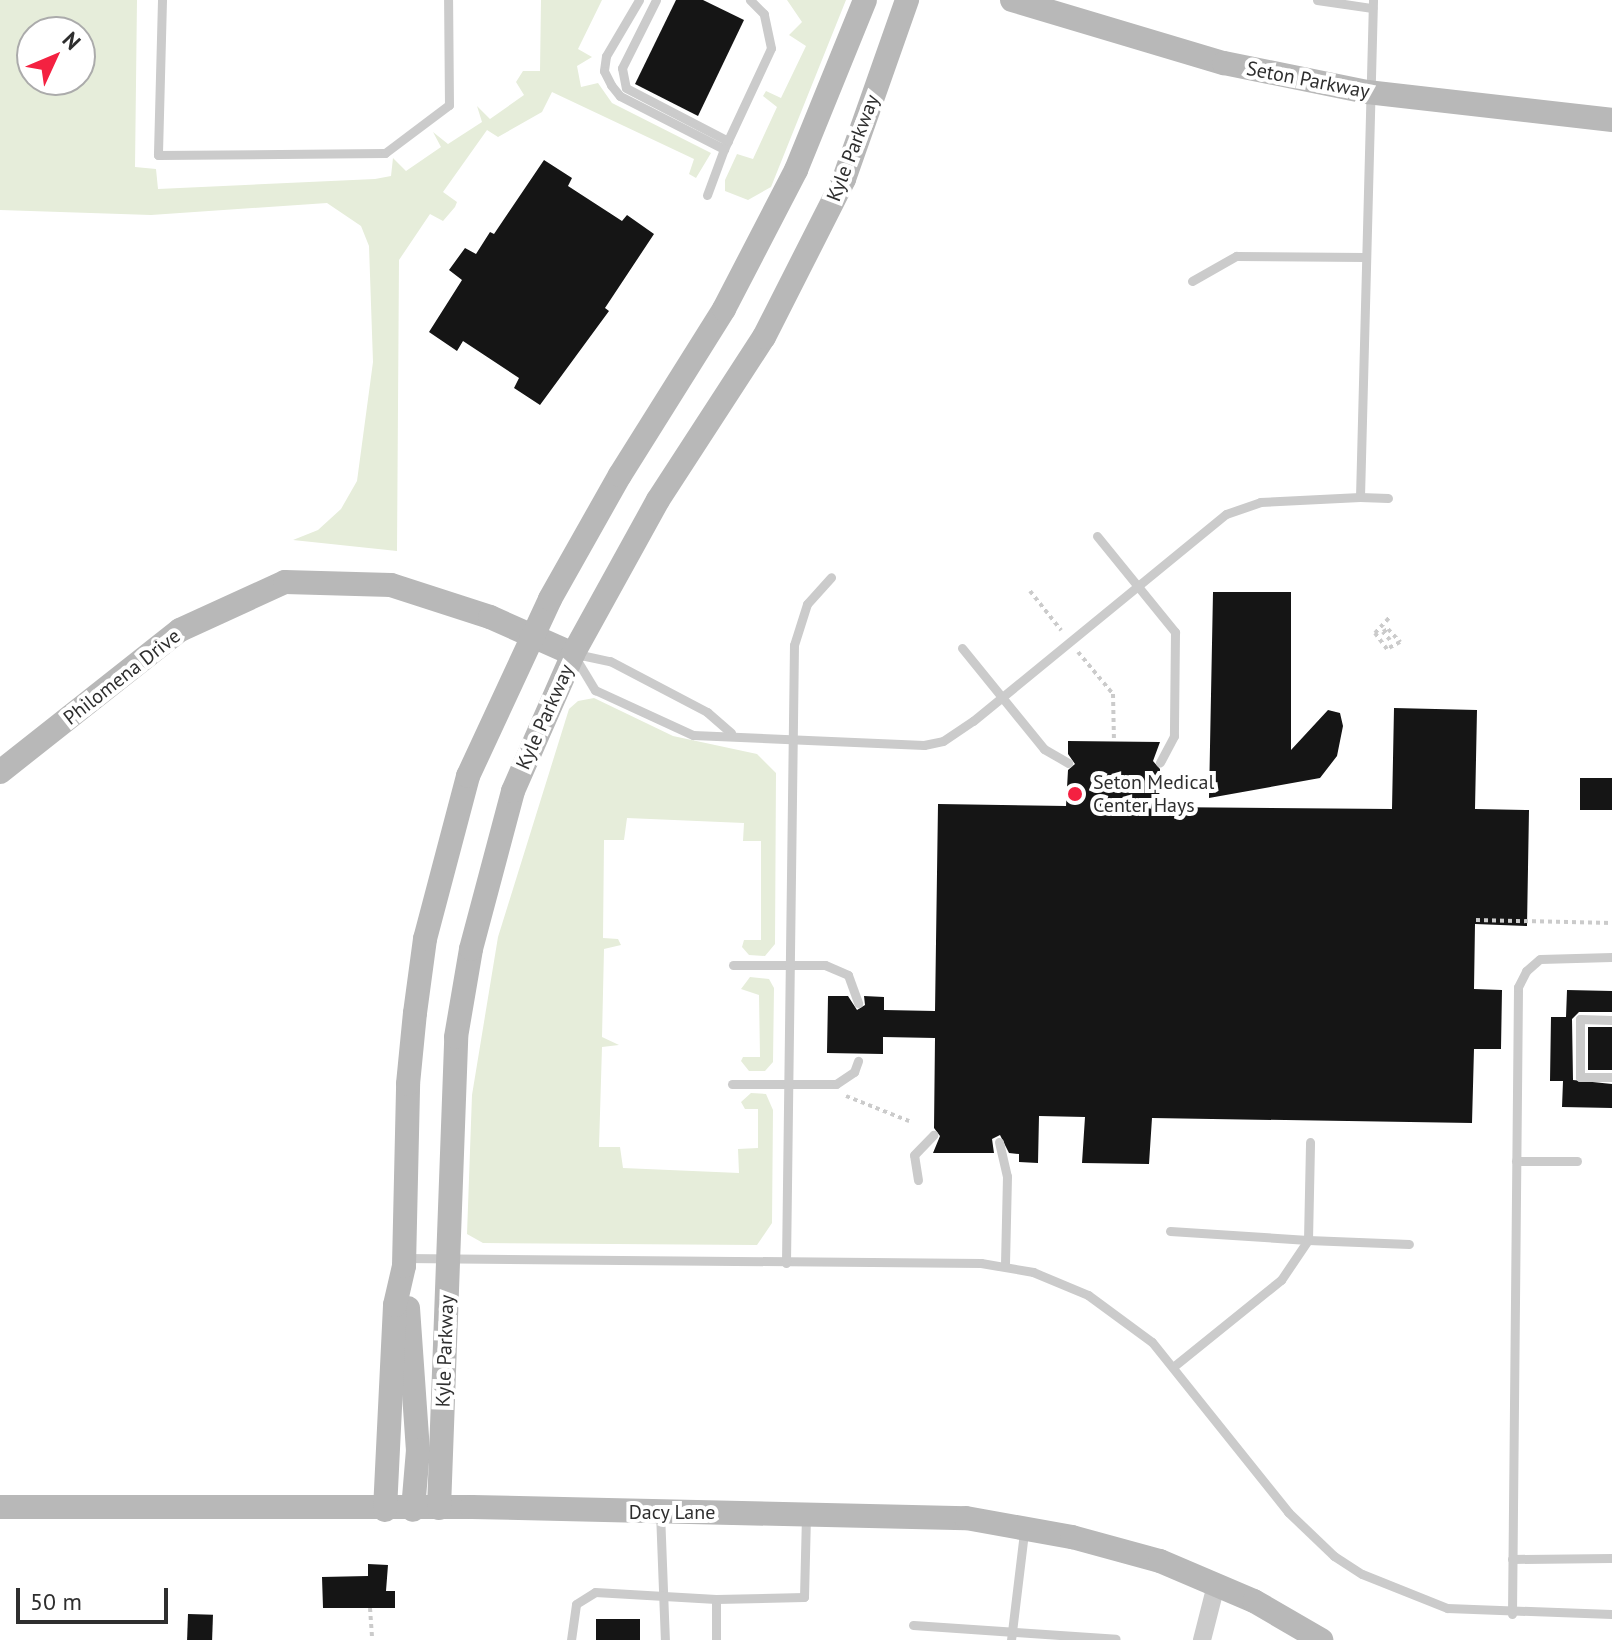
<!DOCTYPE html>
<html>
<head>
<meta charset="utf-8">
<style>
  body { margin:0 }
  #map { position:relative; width:1612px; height:1640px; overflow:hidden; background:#fff; font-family:"PT Sans",sans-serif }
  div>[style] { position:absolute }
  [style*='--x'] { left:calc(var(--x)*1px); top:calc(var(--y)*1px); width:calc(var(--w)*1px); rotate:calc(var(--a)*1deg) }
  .green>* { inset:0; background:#e6edda }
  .building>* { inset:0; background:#151515; transform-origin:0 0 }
  .path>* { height:4px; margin-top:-2px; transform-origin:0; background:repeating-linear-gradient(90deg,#cbcbcb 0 4px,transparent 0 8px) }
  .lane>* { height:9px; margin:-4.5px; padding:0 4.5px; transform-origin:4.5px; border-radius:4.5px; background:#cbcbcb }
  .street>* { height:18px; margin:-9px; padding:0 9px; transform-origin:9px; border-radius:9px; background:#cbcbcb }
  .secondary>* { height:24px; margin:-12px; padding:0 12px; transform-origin:12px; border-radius:12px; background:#b8b8b8 }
  .dots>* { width:22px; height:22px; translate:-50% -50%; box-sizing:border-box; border:4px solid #fff; border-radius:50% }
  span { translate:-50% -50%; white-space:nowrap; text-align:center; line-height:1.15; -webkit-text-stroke:8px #fff; paint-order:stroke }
  .street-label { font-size:20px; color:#2e2e2e }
  .poi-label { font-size:20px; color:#2e2e2e }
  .left { translate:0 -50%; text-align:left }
  .north { position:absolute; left:16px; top:16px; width:80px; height:80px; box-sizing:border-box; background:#fff; border:2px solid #ababab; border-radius:50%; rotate:46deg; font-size:22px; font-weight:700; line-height:32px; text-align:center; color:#2e2e2e }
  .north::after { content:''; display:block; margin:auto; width:28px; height:36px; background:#f42141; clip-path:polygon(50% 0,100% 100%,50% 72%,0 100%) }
  .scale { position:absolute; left:16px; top:1588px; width:152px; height:36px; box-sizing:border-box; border:4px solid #2e2e2e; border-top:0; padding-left:10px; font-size:24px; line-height:28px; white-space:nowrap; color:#2e2e2e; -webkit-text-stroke:6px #fff; paint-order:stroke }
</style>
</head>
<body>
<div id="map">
  <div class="green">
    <div style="clip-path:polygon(evenodd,0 0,137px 0,135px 167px,156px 169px,158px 189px,375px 179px,391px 176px,393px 158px,406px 171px,441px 147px,433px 132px,448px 144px,482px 122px,477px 106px,490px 119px,524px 95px,516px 82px,523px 71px,540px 71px,541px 0,602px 0,578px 49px,592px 57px,577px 66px,581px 87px,598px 83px,612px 103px,711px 153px,696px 178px,689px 174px,694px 159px,552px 92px,542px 112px,498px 137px,487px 130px,443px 192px,457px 202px,455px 207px,443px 221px,430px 214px,399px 260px,397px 551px,293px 540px,318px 530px,341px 509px,357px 481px,373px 362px,369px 246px,361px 226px,327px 203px,151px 215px,0 210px,0 0,32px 32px,80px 32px,80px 80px,32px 80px,32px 32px)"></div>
    <div style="clip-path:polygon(787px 0,846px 0,771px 187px,748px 200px,725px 191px,725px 180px,737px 154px,753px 159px,777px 107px,763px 96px,766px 91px,781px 98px,806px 46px,789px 35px,802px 22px)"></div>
    <div style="clip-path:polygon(594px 698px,673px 736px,757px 754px,776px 773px,775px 944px,765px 956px,749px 955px,742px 947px,744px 940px,761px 940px,761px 841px,743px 841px,744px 823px,627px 818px,624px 840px,604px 840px,603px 938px,618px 939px,621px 945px,604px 949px,602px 1037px,619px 1045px,602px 1047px,599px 1147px,620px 1147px,623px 1168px,739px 1173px,738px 1149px,758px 1148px,758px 1109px,745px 1109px,741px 1102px,751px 1093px,766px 1094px,773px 1110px,772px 1223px,757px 1245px,483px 1243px,467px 1234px,472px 1095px,498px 937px,569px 709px,578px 701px)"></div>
    <div style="clip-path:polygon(750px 977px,769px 979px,774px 988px,773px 1062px,765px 1071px,749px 1071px,741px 1061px,743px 1057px,760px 1057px,759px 995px,741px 989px)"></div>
  </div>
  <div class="building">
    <div style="clip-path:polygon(676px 0,703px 0,744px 20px,698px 116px,635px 84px)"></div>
    <div style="clip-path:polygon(544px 160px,572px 178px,568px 186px,622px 221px,627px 215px,654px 234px,605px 308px,609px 311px,540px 405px,514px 388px,519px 378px,463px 341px,457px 351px,429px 332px,462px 280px,449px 270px,465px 248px,476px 254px,490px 232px,494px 234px)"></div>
    <div style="clip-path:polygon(1213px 592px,1291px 592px,1291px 750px,1328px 710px,1340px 713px,1343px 726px,1337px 756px,1320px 778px,1209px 798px)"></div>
    <div style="clip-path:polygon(1394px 708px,1477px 710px,1475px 809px,1529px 810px,1527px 926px,1475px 924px,1474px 989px,1502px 990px,1501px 1049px,1474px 1049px,1472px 1123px,1152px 1118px,1149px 1164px,1082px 1163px,1085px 1117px,1039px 1116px,1038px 1163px,1019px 1162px,1019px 1154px,1009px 1153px,1000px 1135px,992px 1139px,994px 1153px,933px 1153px,940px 1136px,934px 1128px,935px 1038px,883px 1037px,883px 1054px,827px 1053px,828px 996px,848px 996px,857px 1010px,865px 1005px,864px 996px,884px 997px,884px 1010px,935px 1011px,938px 804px,1066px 806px,1068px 770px,1075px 764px,1068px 754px,1068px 741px,1160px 742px,1153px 761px,1160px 769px,1159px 807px,1392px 809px)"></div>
    <div style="left:1580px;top:778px;width:32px;height:32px"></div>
    <div style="clip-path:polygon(1567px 990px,1612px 991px,1612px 1012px,1579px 1012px,1572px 1019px,1573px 1080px,1612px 1084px,1612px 1108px,1562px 1107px,1563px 1081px,1550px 1081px,1551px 1017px,1566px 1017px)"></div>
    <div style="left:1588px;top:1027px;width:24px;height:43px"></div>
    <div style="clip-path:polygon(368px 1564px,388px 1565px,386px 1591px,395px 1591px,395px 1608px,323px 1608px,322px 1577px,368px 1576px)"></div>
    <div style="left:188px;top:1614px;width:25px;height:26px;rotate:2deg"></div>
    <div style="left:596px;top:1619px;width:44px;height:21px"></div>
  </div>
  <div class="path">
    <div style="--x:1030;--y:591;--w:50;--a:51.5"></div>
    <div style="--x:1390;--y:640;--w:11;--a:-131"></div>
    <div style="--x:1383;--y:632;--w:6;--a:-31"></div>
    <div style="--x:1388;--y:629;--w:18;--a:47"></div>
    <div style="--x:1400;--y:642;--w:15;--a:152"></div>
    <div style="--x:1387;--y:649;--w:20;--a:-127"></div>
    <div style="--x:1375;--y:633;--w:23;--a:-47"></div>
    <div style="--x:1078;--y:652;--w:55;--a:50.2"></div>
    <div style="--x:1113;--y:694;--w:48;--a:88.8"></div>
    <div style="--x:1476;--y:920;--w:136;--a:1.3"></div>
    <div style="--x:846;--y:1096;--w:68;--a:21.6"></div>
    <div style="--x:370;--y:1608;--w:32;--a:86"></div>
  </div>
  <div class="lane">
    <div style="--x:162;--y:0;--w:155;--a:91.5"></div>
    <div style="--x:158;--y:155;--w:227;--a:-0.5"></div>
    <div style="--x:385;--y:153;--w:80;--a:-36.9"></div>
    <div style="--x:449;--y:105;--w:105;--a:-90.5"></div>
    <div style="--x:639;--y:0;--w:65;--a:120.5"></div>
    <div style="--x:606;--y:56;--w:15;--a:98"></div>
    <div style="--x:604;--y:71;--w:16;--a:63"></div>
    <div style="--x:611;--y:85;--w:14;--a:51"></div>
    <div style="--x:620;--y:96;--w:117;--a:27"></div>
    <div style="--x:724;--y:149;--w:111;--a:-65"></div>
    <div style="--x:771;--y:48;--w:35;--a:-102"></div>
    <div style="--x:764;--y:14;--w:20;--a:-135"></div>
    <div style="--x:656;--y:0;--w:76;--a:116.6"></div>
    <div style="--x:622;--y:68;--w:20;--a:79"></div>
    <div style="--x:626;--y:88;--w:115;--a:27.5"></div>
    <div style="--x:1317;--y:0;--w:56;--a:8.3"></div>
    <div style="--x:707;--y:195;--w:49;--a:-69.7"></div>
    <div style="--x:1192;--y:281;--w:51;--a:-29.6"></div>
    <div style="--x:1236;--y:256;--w:128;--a:0.4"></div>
    <div style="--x:1360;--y:497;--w:28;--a:2"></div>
    <div style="--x:1097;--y:536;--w:124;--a:50.9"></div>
    <div style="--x:1175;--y:632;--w:104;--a:90.6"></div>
    <div style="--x:1174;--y:736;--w:30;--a:118"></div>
    <div style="--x:962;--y:648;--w:130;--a:50.9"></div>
    <div style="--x:1044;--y:749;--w:28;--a:30"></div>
    <div style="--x:576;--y:654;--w:35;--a:12"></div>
    <div style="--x:610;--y:661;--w:110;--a:27.7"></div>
    <div style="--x:707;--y:712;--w:32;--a:41"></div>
    <div style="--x:575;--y:657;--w:39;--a:59"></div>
    <div style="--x:595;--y:690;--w:108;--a:24.7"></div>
    <div style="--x:693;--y:735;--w:231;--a:2.5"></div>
    <div style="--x:924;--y:745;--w:19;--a:-12"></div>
    <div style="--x:943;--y:741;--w:36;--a:-34"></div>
    <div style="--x:973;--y:721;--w:327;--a:-39.3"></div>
    <div style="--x:1226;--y:514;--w:36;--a:-19"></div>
    <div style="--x:1260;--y:502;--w:100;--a:-2.9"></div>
    <div style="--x:1360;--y:497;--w:497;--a:-88.5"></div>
    <div style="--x:733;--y:965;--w:92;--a:0"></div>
    <div style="--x:825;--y:965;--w:25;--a:23"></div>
    <div style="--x:848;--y:975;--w:30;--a:70"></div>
    <div style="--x:1612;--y:1020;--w:32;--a:-178"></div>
    <div style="--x:1580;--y:1019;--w:58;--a:90"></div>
    <div style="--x:1580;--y:1077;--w:32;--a:0"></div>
    <div style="--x:732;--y:1084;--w:104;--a:0"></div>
    <div style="--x:836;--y:1084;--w:22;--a:-34"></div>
    <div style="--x:854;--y:1072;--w:12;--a:-70"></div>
    <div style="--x:999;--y:1142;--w:35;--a:77"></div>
    <div style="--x:1007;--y:1176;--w:89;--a:91.3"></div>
    <div style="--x:1516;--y:1161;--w:61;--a:0"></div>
    <div style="--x:918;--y:1180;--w:25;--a:-99"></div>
    <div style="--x:914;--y:1155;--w:28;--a:-46"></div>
    <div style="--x:1170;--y:1231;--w:138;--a:3.7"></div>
    <div style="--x:1308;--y:1240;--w:98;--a:-88.8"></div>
    <div style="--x:404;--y:1258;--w:577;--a:0.5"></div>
    <div style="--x:981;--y:1263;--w:53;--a:9.8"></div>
    <div style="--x:1033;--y:1272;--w:60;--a:22.7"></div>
    <div style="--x:1088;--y:1295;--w:79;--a:36.3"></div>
    <div style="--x:1152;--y:1342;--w:218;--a:51.3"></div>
    <div style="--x:1288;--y:1512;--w:64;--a:43.7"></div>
    <div style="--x:1334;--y:1556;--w:33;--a:33"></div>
    <div style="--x:1362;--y:1574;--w:92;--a:21.8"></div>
    <div style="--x:1447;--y:1608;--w:165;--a:2.1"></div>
    <div style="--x:786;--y:1263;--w:618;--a:-89.26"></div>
    <div style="--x:794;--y:645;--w:43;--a:-72.4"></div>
    <div style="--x:807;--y:604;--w:36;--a:-48"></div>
    <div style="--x:1173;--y:1367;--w:139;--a:-38.9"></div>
    <div style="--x:1281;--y:1280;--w:48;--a:-56"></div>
    <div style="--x:1308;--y:1240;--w:101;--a:2.3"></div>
    <div style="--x:660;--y:1512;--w:128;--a:87.8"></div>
    <div style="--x:1512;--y:1559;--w:100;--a:-0.6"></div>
    <div style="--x:1512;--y:1614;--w:627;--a:-89.45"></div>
    <div style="--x:1518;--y:987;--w:18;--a:-63"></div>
    <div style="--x:1526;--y:971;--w:18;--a:-41"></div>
    <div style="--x:1540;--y:959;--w:72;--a:-1.6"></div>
    <div style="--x:913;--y:1625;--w:203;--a:3.9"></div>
    <div style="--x:571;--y:1640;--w:36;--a:-82"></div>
    <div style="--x:576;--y:1604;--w:22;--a:-32"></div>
    <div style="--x:595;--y:1592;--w:121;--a:3.3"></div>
    <div style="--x:716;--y:1640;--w:41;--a:-90"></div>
    <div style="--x:716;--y:1599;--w:88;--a:-1.3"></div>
    <div style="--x:804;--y:1597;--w:81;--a:-88.6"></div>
    <div style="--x:1011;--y:1640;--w:109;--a:-83.1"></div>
  </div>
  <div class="street">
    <div style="--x:1202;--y:1640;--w:57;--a:-75.7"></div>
  </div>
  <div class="secondary">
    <div style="--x:1012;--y:0;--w:221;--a:16.6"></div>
    <div style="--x:1224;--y:63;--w:146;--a:11.5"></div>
    <div style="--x:1367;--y:92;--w:247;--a:6.5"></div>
    <div style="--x:0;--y:772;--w:229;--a:-38.3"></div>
    <div style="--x:180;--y:630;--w:115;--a:-24.6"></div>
    <div style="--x:285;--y:582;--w:106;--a:1.6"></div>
    <div style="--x:391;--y:585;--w:104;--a:17.9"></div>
    <div style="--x:490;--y:617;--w:91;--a:24"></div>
    <div style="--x:408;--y:1308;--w:142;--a:86"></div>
    <div style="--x:418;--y:1450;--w:60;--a:94.8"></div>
    <div style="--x:0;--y:1507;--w:472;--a:0"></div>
    <div style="--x:472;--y:1507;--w:494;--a:1.3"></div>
    <div style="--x:966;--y:1518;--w:108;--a:10.2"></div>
    <div style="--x:1072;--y:1537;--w:91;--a:15.3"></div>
    <div style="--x:1160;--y:1561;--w:102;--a:23.1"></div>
    <div style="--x:1254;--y:1601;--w:78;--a:30.2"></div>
    <div style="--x:439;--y:1508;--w:471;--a:-87.9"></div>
    <div style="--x:456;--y:1037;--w:89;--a:-80.3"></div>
    <div style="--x:471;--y:949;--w:163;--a:-75.1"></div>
    <div style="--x:513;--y:791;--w:150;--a:-66.3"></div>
    <div style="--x:573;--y:654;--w:176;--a:-61.1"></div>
    <div style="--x:658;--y:500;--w:194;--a:-57"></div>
    <div style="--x:764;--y:337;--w:177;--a:-63.1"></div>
    <div style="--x:844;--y:179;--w:190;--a:-70.6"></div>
    <div style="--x:385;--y:1510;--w:205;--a:-87.2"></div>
    <div style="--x:395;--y:1305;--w:40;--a:-77"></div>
    <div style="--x:404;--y:1266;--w:182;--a:-88.7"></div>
    <div style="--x:408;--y:1084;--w:71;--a:-84.4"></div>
    <div style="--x:415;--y:1013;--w:75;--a:-82.3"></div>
    <div style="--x:425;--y:939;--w:169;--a:-75.2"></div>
    <div style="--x:468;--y:776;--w:195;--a:-65.1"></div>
    <div style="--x:550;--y:599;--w:142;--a:-60.6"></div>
    <div style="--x:620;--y:475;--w:196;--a:-57.9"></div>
    <div style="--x:724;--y:309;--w:157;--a:-62.6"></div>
    <div style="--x:796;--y:170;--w:183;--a:-67.9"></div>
  </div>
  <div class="dots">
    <div style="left:1075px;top:794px;background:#f42141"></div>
  </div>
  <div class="street-label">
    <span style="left:1308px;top:80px;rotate:11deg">Seton Parkway</span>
    <span style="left:853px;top:148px;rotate:-69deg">Kyle Parkway</span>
    <span style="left:122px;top:677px;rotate:-38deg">Philomena Drive</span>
    <span style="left:545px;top:717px;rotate:-66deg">Kyle Parkway</span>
    <span style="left:445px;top:1351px;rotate:-88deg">Kyle Parkway</span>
    <span style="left:672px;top:1512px">Dacy Lane</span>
  </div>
  <div class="poi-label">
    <span class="left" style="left:1093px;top:794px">Seton Medical<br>Center Hays</span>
  </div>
  <div class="north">N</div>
  <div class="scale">50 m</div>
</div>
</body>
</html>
